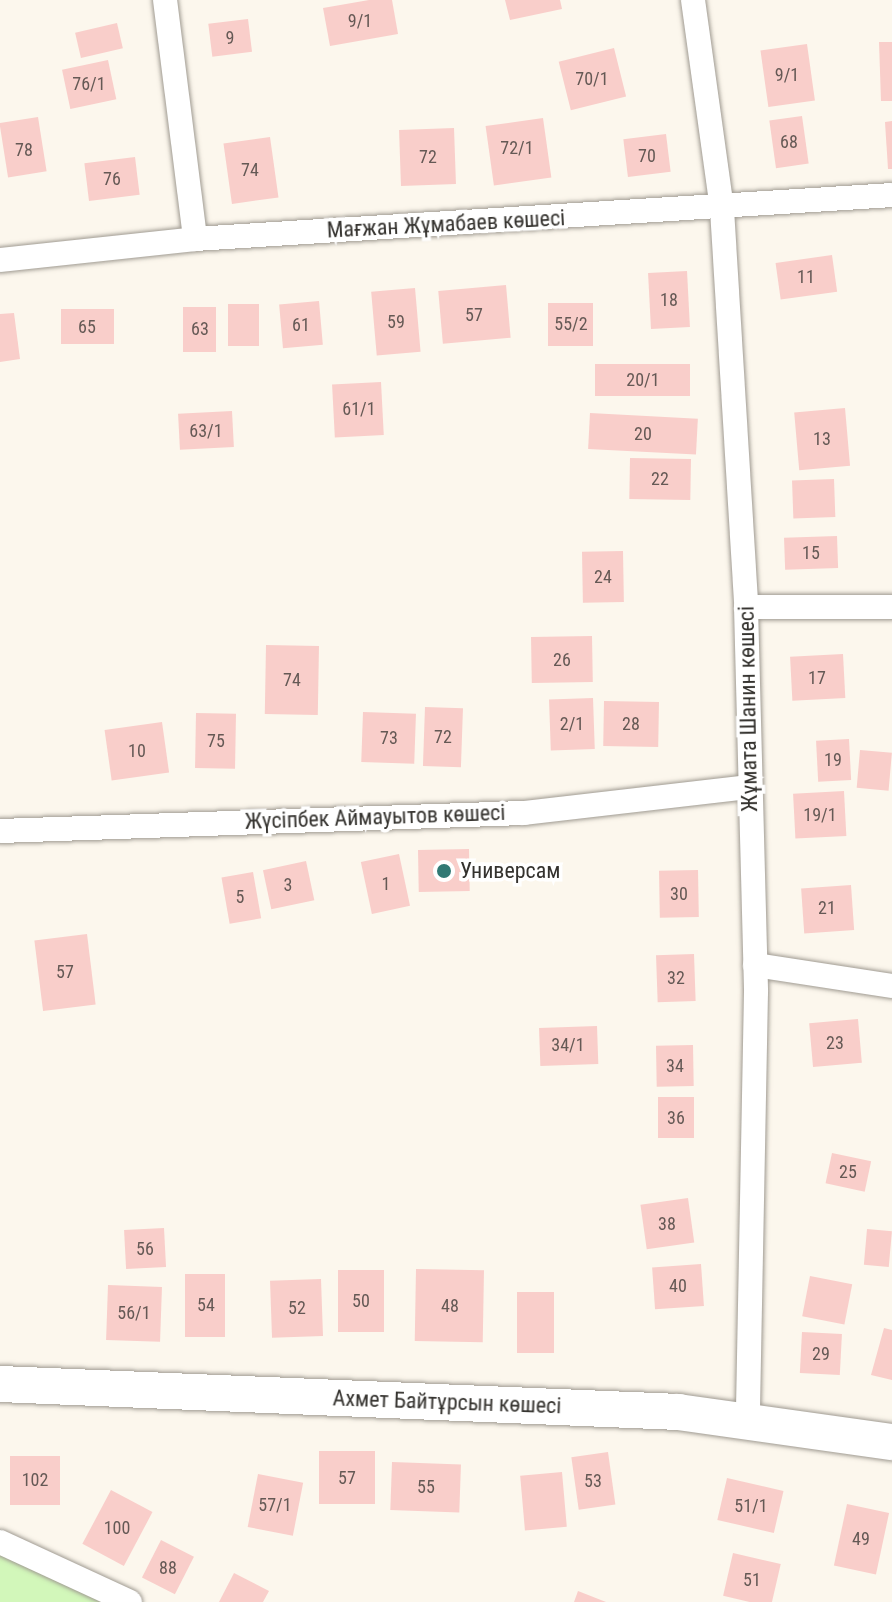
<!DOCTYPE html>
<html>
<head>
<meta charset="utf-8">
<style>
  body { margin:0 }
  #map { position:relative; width:892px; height:1602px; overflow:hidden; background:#fcf7ed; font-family:"Roboto Condensed",sans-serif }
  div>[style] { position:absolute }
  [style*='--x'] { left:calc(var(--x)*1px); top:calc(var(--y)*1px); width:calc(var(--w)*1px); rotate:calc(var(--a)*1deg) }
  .green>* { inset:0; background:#d2f7ba }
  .building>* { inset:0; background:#f9ceca; transform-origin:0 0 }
  .roads { filter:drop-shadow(0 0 2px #a09b92) drop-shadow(0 0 2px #a09b92) }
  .street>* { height:24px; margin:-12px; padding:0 12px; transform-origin:12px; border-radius:12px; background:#fff }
  .secondary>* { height:36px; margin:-18px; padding:0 18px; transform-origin:18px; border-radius:18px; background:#fff }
  .dots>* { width:22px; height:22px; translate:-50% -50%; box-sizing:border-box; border:4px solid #fff; border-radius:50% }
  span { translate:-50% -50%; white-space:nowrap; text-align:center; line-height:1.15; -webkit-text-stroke:7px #fff; paint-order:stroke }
  .number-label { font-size:18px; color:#655955 }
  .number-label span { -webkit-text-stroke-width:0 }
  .street-label { font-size:22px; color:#34322e }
  .poi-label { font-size:22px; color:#34322e }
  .left { translate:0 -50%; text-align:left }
</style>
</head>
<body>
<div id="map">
  <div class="green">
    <div style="clip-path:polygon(0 1542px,130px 1602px,0 1602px)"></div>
  </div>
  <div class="building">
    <div style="clip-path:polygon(369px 0,392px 0,398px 34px,330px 46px,323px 8px)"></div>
    <div style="clip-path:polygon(505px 0,560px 0,562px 9px,510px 20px)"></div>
    <div style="left:248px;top:19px;width:33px;height:40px;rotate:83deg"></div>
    <div style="left:117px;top:23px;width:26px;height:43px;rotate:77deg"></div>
    <div style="clip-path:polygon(879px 42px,892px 42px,892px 101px,881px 101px)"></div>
    <div style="left:807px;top:44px;width:57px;height:47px;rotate:82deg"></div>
    <div style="left:614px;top:48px;width:50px;height:57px;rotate:76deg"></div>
    <div style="left:108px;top:60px;width:40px;height:47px;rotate:78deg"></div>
    <div style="left:802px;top:116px;width:48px;height:33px;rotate:82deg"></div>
    <div style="left:38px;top:117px;width:55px;height:39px;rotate:81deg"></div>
    <div style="left:543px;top:118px;width:60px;height:58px;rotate:82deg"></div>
    <div style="clip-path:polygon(892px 121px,892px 169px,888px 169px,885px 122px)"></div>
    <div style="left:454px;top:128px;width:56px;height:55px;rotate:88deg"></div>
    <div style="left:666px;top:134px;width:38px;height:43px;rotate:83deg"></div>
    <div style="left:270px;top:137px;width:61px;height:47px;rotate:82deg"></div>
    <div style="left:135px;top:157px;width:38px;height:51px;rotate:83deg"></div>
    <div style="left:832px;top:255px;width:37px;height:57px;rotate:82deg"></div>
    <div style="left:687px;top:271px;width:56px;height:39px;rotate:87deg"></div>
    <div style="left:506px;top:285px;width:53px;height:68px;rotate:85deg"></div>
    <div style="left:415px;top:288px;width:64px;height:44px;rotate:85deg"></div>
    <div style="left:319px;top:301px;width:44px;height:40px;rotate:85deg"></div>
    <div style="left:548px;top:303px;width:45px;height:43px"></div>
    <div style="left:228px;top:304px;width:31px;height:42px"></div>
    <div style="left:183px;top:307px;width:33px;height:45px"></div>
    <div style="left:61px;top:309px;width:53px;height:35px"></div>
    <div style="clip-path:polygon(14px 313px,20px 359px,0 362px,0 314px)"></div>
    <div style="left:595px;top:364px;width:95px;height:32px"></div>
    <div style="left:381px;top:382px;width:53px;height:49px;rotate:87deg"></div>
    <div style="left:845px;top:408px;width:58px;height:51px;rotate:85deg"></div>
    <div style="left:232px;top:411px;width:36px;height:54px;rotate:87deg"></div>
    <div style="left:590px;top:413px;width:108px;height:36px;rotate:3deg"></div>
    <div style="left:630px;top:458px;width:61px;height:41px;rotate:1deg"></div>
    <div style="left:834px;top:479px;width:38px;height:42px;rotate:88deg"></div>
    <div style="left:837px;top:536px;width:32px;height:53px;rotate:88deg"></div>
    <div style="left:623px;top:551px;width:51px;height:41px;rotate:89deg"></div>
    <div style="left:592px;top:636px;width:46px;height:61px;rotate:89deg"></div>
    <div style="left:266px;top:645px;width:53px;height:69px;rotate:1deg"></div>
    <div style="left:843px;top:654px;width:44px;height:53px;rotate:87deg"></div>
    <div style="left:593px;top:698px;width:51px;height:44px;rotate:88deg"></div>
    <div style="left:604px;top:701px;width:55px;height:45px;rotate:1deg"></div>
    <div style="left:425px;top:707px;width:38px;height:59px;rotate:2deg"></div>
    <div style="left:363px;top:712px;width:53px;height:50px;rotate:2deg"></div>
    <div style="left:196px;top:713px;width:40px;height:55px;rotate:1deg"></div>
    <div style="left:162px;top:722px;width:51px;height:58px;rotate:82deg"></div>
    <div style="left:849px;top:739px;width:41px;height:33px;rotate:87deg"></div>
    <div style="left:860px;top:750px;width:32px;height:38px;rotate:5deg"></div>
    <div style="left:844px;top:791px;width:45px;height:51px;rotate:87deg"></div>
    <div style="left:469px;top:849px;width:42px;height:51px;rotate:89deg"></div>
    <div style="left:399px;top:854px;width:53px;height:39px;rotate:78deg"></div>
    <div style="left:306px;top:861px;width:40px;height:44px;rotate:78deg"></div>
    <div style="left:698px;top:870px;width:47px;height:39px;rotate:89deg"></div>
    <div style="left:253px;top:872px;width:47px;height:32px;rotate:80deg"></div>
    <div style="left:851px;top:885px;width:45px;height:50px;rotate:86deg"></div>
    <div style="left:87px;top:934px;width:71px;height:53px;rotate:83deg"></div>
    <div style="left:694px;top:954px;width:47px;height:38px;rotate:88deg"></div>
    <div style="left:858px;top:1019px;width:44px;height:49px;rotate:85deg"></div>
    <div style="left:597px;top:1026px;width:38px;height:58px;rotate:88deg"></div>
    <div style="left:693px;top:1045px;width:41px;height:37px;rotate:89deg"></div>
    <div style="left:658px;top:1097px;width:36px;height:41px"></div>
    <div style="left:832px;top:1153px;width:40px;height:31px;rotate:12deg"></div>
    <div style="left:688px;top:1198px;width:45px;height:48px;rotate:82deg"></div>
    <div style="left:164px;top:1228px;width:39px;height:40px;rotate:87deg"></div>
    <div style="left:867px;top:1229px;width:25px;height:36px;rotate:5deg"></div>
    <div style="left:701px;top:1264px;width:42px;height:49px;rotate:86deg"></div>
    <div style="left:416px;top:1269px;width:68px;height:72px;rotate:1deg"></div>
    <div style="left:338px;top:1270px;width:46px;height:62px"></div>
    <div style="left:185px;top:1274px;width:40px;height:63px"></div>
    <div style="left:810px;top:1276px;width:43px;height:41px;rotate:11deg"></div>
    <div style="left:321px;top:1279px;width:57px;height:51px;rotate:88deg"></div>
    <div style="left:108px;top:1285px;width:54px;height:55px;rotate:2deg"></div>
    <div style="left:517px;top:1292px;width:37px;height:61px"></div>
    <div style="clip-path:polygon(884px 1328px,892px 1330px,892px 1380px,871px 1375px)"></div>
    <div style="left:802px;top:1332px;width:40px;height:41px;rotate:3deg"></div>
    <div style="left:375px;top:1451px;width:53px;height:56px;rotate:90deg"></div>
    <div style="left:608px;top:1452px;width:53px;height:37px;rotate:82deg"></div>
    <div style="left:10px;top:1456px;width:50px;height:49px"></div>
    <div style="left:392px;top:1462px;width:69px;height:48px;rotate:2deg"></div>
    <div style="left:562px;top:1472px;width:55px;height:42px;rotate:85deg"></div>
    <div style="left:258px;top:1474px;width:46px;height:54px;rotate:11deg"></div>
    <div style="left:727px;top:1478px;width:58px;height:43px;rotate:13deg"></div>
    <div style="left:111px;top:1490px;width:47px;height:61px;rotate:28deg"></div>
    <div style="left:847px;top:1504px;width:43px;height:63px;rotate:12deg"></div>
    <div style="left:161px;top:1540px;width:37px;height:42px;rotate:27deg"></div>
    <div style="left:733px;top:1553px;width:49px;height:44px;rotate:13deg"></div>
    <div style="clip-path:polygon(234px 1573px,269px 1591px,263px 1602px,219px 1602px)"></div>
    <div style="clip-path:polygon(578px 1591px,606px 1602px,574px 1602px)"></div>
  </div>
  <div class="roads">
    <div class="street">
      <div style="--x:165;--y:0;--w:241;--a:82.8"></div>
      <div style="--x:693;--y:0;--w:211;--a:82.1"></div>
      <div style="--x:722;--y:209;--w:399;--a:86.5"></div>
      <div style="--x:746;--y:607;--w:385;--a:88.5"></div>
      <div style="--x:756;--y:992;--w:429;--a:91.1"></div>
      <div style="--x:0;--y:260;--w:196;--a:-6.1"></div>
      <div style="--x:195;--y:239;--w:698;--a:-3.61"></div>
      <div style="--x:746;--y:607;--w:146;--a:0"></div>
      <div style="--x:0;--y:831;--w:524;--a:-1.97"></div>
      <div style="--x:524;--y:813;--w:226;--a:-6.6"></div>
      <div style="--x:755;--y:965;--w:139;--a:8.7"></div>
      <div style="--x:0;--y:1542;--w:143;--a:24.8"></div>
    </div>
    <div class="secondary">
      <div style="--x:0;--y:1384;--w:679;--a:2.36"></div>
      <div style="--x:678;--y:1412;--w:216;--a:8"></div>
    </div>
  </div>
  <div class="dots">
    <div style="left:444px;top:871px;background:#317974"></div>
  </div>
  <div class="number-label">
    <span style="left:360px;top:21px">9/1</span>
    <span style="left:230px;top:38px">9</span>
    <span style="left:787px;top:75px">9/1</span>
    <span style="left:592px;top:79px">70/1</span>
    <span style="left:89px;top:84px">76/1</span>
    <span style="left:789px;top:142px">68</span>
    <span style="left:517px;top:148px">72/1</span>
    <span style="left:24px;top:150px">78</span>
    <span style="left:647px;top:156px">70</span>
    <span style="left:428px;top:157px">72</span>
    <span style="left:250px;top:170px">74</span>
    <span style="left:112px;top:179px">76</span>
    <span style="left:806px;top:277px">11</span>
    <span style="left:669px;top:300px">18</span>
    <span style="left:474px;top:315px">57</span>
    <span style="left:396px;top:322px">59</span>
    <span style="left:571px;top:324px">55/2</span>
    <span style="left:301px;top:325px">61</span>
    <span style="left:87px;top:327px">65</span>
    <span style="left:200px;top:329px">63</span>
    <span style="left:643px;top:380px">20/1</span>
    <span style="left:359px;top:409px">61/1</span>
    <span style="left:206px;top:431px">63/1</span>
    <span style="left:643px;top:434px">20</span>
    <span style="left:822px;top:439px">13</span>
    <span style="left:660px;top:479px">22</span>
    <span style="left:811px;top:553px">15</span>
    <span style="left:603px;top:577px">24</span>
    <span style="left:562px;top:660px">26</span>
    <span style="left:817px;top:678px">17</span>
    <span style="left:292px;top:680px">74</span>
    <span style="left:572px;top:724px">2/1</span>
    <span style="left:631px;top:724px">28</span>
    <span style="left:443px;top:737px">72</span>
    <span style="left:389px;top:738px">73</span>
    <span style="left:216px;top:741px">75</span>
    <span style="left:137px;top:751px">10</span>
    <span style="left:833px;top:760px">19</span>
    <span style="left:820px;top:815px">19/1</span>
    <span style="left:386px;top:884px">1</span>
    <span style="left:288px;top:885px">3</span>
    <span style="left:679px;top:894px">30</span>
    <span style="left:240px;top:897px">5</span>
    <span style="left:827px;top:908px">21</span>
    <span style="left:65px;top:972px">57</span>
    <span style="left:676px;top:978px">32</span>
    <span style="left:835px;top:1043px">23</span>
    <span style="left:568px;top:1045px">34/1</span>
    <span style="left:675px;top:1066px">34</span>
    <span style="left:676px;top:1118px">36</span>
    <span style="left:848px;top:1172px">25</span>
    <span style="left:667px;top:1224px">38</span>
    <span style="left:145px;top:1249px">56</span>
    <span style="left:678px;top:1286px">40</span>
    <span style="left:361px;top:1301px">50</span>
    <span style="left:206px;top:1305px">54</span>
    <span style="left:450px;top:1306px">48</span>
    <span style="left:297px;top:1308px">52</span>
    <span style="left:134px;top:1313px">56/1</span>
    <span style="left:821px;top:1354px">29</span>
    <span style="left:347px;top:1478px">57</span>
    <span style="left:35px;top:1480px">102</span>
    <span style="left:593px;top:1481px">53</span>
    <span style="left:426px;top:1487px">55</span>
    <span style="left:275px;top:1505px">57/1</span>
    <span style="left:751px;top:1506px">51/1</span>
    <span style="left:117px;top:1528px">100</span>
    <span style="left:861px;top:1539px">49</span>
    <span style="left:168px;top:1568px">88</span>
    <span style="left:752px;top:1580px">51</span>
  </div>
  <div class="street-label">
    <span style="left:446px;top:224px;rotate:-3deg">Мағжан Жұмабаев көшесі</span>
    <span style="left:748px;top:709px;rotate:-91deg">Жұмата Шанин көшесі</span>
    <span style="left:375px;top:817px;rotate:-2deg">Жүсіпбек Аймауытов көшесі</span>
    <span style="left:447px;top:1402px;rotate:2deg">Ахмет Байтұрсын көшесі</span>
  </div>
  <div class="poi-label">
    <span class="left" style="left:460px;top:871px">Универсам</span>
  </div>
</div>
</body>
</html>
